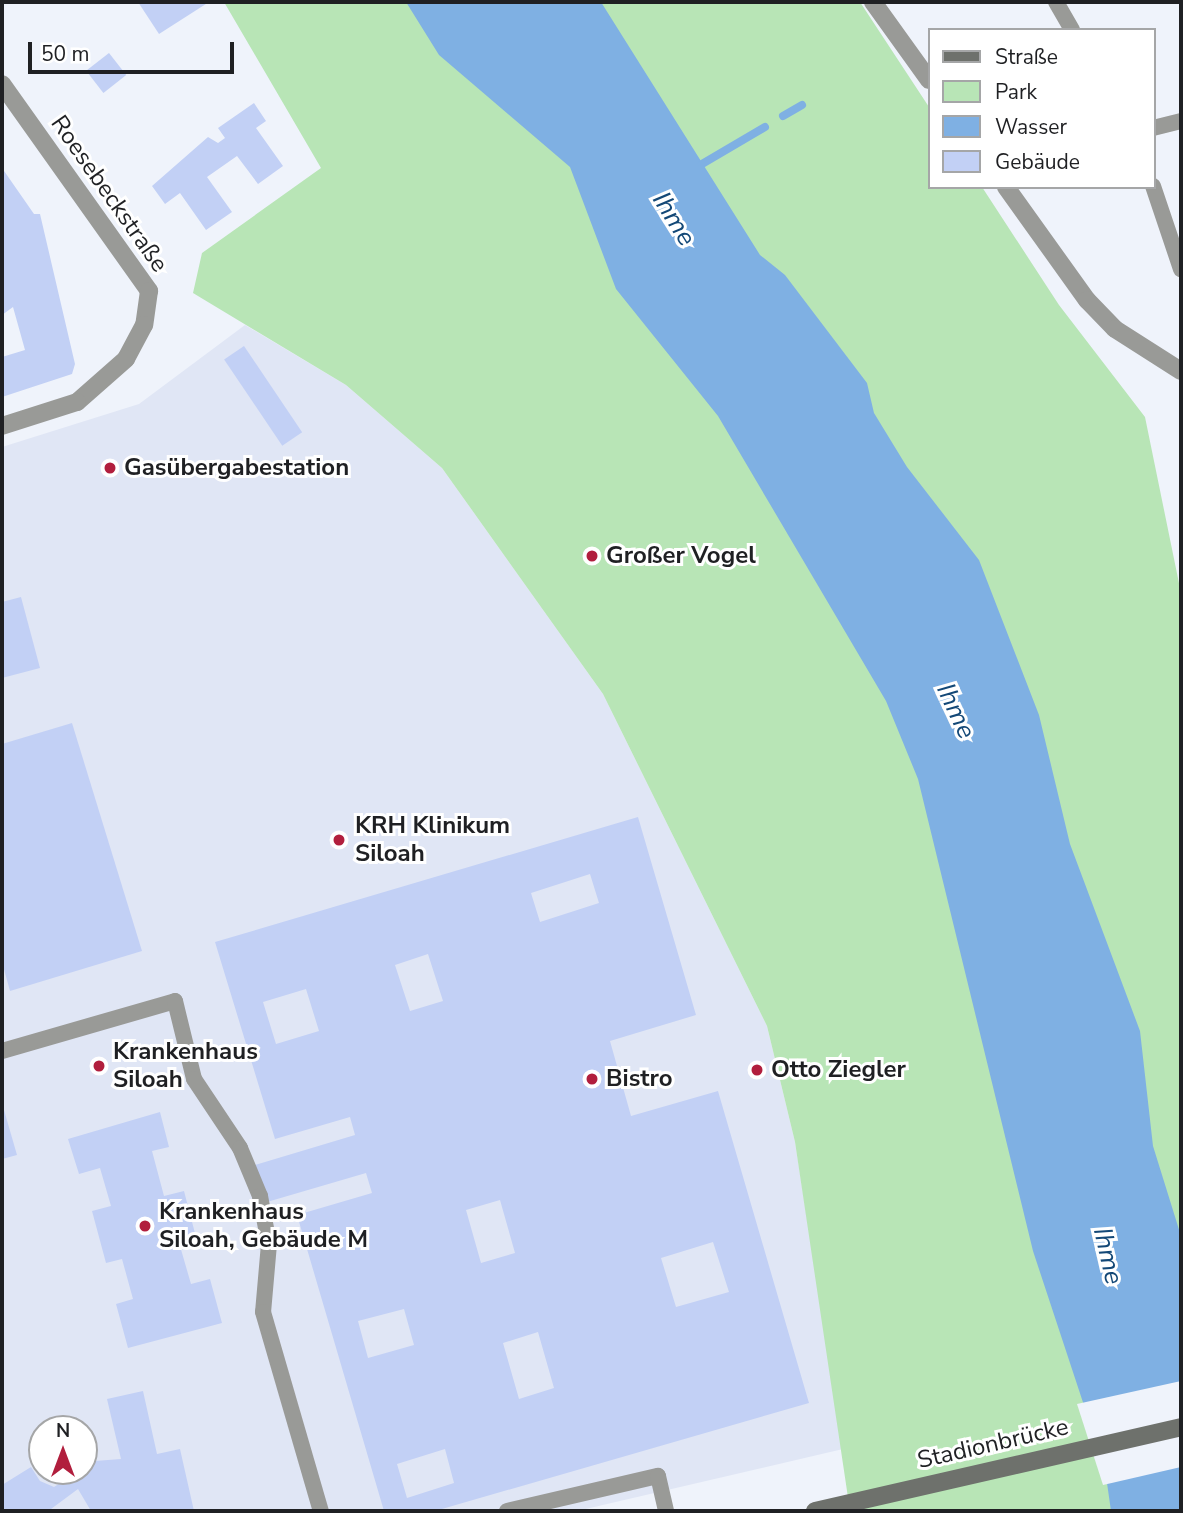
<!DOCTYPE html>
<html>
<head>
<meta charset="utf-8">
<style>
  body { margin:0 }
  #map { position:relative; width:1183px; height:1513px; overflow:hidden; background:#eff3fb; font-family:"Nunito Sans",sans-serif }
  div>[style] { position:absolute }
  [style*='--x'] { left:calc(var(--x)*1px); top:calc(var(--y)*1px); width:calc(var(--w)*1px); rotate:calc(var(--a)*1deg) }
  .built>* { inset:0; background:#e0e6f5 }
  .green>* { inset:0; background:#b8e5b6 }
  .water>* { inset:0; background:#7fb0e3 }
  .pier>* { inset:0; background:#eff3fb }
  .stream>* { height:8px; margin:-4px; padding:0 4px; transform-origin:4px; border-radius:4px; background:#7fb0e3 }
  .building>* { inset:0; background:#c2d0f5; transform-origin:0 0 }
  .lane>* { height:16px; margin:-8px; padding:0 8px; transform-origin:8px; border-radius:8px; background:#999a97 }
  .street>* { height:18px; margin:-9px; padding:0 9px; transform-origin:9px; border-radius:9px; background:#999a97 }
  .secondary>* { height:18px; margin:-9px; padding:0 9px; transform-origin:9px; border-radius:9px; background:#6e716c }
  .dots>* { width:19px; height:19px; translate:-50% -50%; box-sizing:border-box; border:4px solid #fff; border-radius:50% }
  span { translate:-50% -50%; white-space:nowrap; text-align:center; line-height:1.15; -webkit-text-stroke:6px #fff; paint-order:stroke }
  .street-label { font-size:24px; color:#1f2023 }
  .poi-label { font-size:24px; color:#1f2023; font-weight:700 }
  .left { translate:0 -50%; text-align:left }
  .water-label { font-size:26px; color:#134877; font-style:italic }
  .frame { position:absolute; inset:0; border:4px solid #1f2023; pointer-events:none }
  .legend { position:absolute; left:928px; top:28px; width:228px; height:161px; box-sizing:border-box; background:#fff; border:2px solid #a5a6a7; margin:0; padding:9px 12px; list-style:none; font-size:21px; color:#1f2023 }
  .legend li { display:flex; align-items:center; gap:14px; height:35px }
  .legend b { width:35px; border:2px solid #a5a6a7 }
  .north { position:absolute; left:28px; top:1415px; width:70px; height:70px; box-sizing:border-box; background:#fff; border:2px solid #a5a6a7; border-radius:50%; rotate:0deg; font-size:19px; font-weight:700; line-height:28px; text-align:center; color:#1f2023 }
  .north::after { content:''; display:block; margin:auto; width:24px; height:32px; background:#b11e3d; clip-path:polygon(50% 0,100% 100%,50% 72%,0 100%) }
  .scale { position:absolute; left:28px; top:42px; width:206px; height:32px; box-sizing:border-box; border:4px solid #1f2023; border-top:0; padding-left:9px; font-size:21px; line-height:24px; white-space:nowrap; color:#1f2023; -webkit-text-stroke:5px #fff; paint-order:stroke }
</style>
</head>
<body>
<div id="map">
  <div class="built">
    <div style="clip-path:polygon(evenodd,245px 325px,346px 385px,442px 468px,603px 694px,767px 1026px,795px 1142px,843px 1449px,577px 1511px,2px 1511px,2px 447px,139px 404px,245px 325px,42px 1429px,84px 1429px,84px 1471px,42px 1471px,42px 1429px)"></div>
  </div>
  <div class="green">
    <div style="clip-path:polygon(224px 2px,860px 2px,929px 107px,929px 187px,982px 187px,1059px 305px,1145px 417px,1181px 593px,1181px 1511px,850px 1511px,795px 1142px,767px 1026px,603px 694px,442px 468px,346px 385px,193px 293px,202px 253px,321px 168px)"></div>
  </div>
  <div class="water">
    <div style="clip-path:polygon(406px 2px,601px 2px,760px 255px,785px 275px,867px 383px,874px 413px,907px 467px,979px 560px,1039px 715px,1070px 844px,1140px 1031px,1153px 1146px,1181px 1236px,1181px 1511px,1111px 1511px,1105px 1469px,1033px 1251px,918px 779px,886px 701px,718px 416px,616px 289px,570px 167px,439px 55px)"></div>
  </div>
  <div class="pier">
    <div style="clip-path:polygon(1181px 1381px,1181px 1467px,1103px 1485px,1077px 1404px)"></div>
  </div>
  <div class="stream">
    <div style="--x:783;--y:116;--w:22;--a:-30"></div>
    <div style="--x:702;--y:164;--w:73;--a:-30.4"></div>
  </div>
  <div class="building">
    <div style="clip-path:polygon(138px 2px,209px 2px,159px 34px)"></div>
    <div style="left:109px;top:53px;width:28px;height:29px;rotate:52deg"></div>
    <div style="clip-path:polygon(254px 103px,266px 121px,256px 128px,283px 166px,258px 184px,237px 156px,207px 177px,232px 212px,206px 230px,180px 193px,165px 204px,152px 186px,208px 137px,218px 143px,225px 138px,218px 128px)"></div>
    <div style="clip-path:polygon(2px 168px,34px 214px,40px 214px,75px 364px,72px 374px,2px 397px,2px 357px,25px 350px,13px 307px,2px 315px)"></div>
    <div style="left:244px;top:346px;width:104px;height:24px;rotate:56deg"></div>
    <div style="left:112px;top:461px;width:10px;height:11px;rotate:61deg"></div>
    <div style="clip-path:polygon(21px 597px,40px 668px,2px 678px,2px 602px)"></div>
    <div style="clip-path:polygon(72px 723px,142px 951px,10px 991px,2px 962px,2px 744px)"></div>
    <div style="clip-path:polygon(evenodd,638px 817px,696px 1015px,610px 1041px,631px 1116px,718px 1091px,809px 1403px,435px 1511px,384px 1511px,297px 1215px,372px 1193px,366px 1173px,267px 1202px,255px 1165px,355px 1135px,350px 1117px,275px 1139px,215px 942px,638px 817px,590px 874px,599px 903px,540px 922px,531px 893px,590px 874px,638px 817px,428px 954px,443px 1001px,410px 1011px,395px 965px,428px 954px,638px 817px,306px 989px,319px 1031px,276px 1044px,263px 1002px,306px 989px,638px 817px,500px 1200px,515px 1253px,481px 1263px,466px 1210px,500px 1200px,638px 817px,713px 1242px,729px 1292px,676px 1307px,661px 1258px,713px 1242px,638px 817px,404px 1309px,414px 1345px,368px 1358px,358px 1321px,404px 1309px,638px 817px,538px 1332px,554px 1388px,519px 1399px,503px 1343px,538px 1332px,638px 817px,445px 1449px,454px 1483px,407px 1498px,397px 1464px,445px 1449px)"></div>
    <div style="clip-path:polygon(2px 1103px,17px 1155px,2px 1159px)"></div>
    <div style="clip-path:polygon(160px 1112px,169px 1147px,152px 1151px,164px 1196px,184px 1191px,197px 1241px,180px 1246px,191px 1284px,210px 1279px,222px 1323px,128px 1348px,116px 1304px,133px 1299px,122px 1259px,106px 1263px,92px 1211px,111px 1206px,100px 1168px,79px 1174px,68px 1139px)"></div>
    <div style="clip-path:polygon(143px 1391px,157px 1454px,180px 1449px,194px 1511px,91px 1511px,78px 1489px,51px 1509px,2px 1511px,2px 1485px,31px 1467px,40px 1481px,54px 1487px,95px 1461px,121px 1459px,107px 1399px)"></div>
  </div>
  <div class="lane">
    <div style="--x:1056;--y:2;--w:32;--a:60"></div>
    <div style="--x:1153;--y:128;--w:29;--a:-14"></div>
    <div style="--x:1153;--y:186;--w:88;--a:71.4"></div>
    <div style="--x:2;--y:1051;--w:180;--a:-16.1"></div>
    <div style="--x:175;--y:1001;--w:80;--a:76.3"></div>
    <div style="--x:194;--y:1079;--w:83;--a:56.3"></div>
    <div style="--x:240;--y:1148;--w:52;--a:67.4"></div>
    <div style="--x:260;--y:1196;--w:49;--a:79.4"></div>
    <div style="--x:269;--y:1244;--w:68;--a:95"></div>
    <div style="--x:263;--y:1312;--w:207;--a:73.8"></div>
    <div style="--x:507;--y:1511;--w:155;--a:-13.1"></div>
    <div style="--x:658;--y:1476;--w:36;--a:77"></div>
  </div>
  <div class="street">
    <div style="--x:873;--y:2;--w:96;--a:54.3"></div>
    <div style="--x:2;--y:84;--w:254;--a:54.6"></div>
    <div style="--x:149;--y:291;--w:34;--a:98"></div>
    <div style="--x:144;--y:325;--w:38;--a:118"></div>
    <div style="--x:126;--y:359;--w:65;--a:138.7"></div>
    <div style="--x:77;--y:402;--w:79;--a:162.3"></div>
    <div style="--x:1006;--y:187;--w:139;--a:54.4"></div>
    <div style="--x:1087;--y:300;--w:40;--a:46"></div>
    <div style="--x:1115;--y:329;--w:78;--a:32.5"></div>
  </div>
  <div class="secondary">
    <div style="--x:815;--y:1511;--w:376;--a:-12.9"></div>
  </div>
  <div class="dots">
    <div style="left:110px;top:468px;background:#b11e3d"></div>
    <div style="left:592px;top:556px;background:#b11e3d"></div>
    <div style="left:339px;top:840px;background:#b11e3d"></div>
    <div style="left:99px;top:1066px;background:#b11e3d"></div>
    <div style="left:757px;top:1070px;background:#b11e3d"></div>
    <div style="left:592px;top:1079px;background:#b11e3d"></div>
    <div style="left:145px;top:1226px;background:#b11e3d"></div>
  </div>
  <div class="street-label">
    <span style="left:109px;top:194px;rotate:55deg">Roesebeckstraße</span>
    <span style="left:993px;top:1444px;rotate:-13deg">Stadionbrücke</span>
  </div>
  <div class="poi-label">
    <span class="left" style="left:124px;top:468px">Gasübergabestation</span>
    <span class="left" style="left:606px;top:556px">Großer Vogel</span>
    <span class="left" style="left:355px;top:840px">KRH Klinikum<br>Siloah</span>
    <span class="left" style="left:113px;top:1066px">Krankenhaus<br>Siloah</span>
    <span class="left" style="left:771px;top:1070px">Otto Ziegler</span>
    <span class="left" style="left:606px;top:1079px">Bistro</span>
    <span class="left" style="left:159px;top:1226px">Krankenhaus<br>Siloah, Gebäude M</span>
  </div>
  <div class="water-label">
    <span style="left:674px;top:219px;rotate:58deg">Ihme</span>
    <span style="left:956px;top:711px;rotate:65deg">Ihme</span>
    <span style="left:1108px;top:1256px;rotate:77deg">Ihme</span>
  </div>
  <div class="frame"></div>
  <ul class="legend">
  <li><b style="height:9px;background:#6e716c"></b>Straße</li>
  <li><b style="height:19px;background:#b8e5b6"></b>Park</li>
  <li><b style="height:19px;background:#7fb0e3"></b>Wasser</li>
  <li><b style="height:19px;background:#c2d0f5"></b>Gebäude</li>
  </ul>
  <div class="north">N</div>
  <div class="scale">50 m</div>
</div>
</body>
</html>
